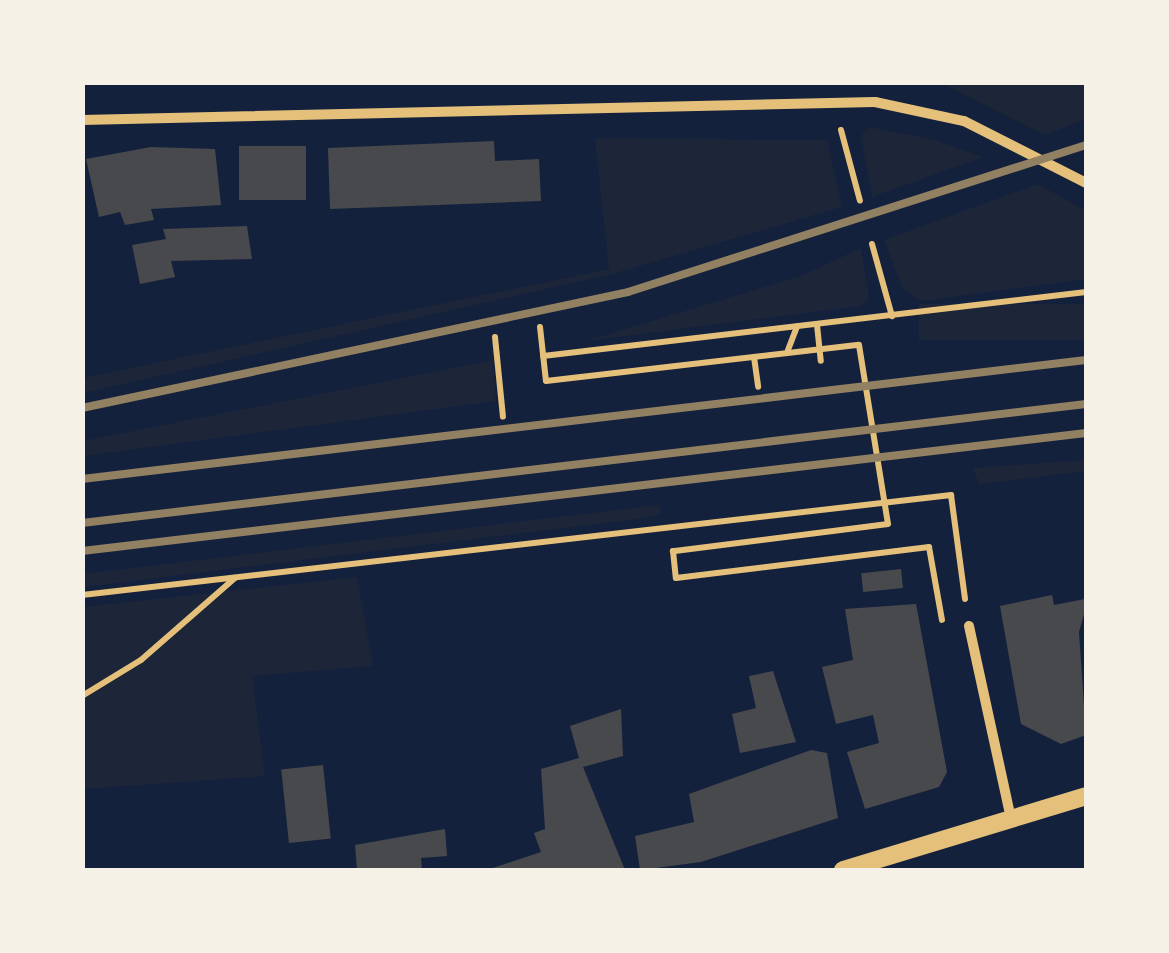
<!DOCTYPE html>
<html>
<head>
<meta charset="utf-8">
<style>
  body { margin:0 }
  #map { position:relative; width:1169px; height:953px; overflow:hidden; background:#14213d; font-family:"IBM Plex Sans",sans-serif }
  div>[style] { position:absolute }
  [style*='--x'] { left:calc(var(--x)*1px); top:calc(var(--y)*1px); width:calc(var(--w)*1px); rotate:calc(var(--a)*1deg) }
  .green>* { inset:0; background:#1d2539; transform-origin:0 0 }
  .building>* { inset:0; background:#48494c; transform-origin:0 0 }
  .path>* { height:6px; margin:-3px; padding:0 3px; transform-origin:3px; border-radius:3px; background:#e5c07b }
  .minor>* { height:10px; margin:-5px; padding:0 5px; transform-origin:5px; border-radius:5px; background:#e5c07b }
  .tertiary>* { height:18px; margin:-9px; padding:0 9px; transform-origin:9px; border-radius:9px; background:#e5c07b }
  .rail>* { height:8px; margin:-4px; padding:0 4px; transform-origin:4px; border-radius:4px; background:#918062 }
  span { translate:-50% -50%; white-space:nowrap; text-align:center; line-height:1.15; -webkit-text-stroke:8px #f6f1e7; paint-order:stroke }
  .frame { position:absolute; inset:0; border:85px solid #f6f1e7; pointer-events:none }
</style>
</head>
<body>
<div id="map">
  <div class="green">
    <div style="clip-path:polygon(941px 83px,1086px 83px,1086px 119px,1044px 135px)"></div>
    <div style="clip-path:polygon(869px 127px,935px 140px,983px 157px,872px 197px,861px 136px)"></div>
    <div style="clip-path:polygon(595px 138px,827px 140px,842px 207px,612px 274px,83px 393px,83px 378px,609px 269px)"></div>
    <div style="clip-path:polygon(1038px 184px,1086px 211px,1086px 279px,922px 301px,903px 289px,884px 240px)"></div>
    <div style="clip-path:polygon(861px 248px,869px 298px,860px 306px,586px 341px,801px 276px)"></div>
    <div style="left:1086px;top:304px;width:36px;height:167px;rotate:90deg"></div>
    <div style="clip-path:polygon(493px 360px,496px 401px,83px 456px,83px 441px)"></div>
    <div style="clip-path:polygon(1086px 460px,1086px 471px,979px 484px,973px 468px)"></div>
    <div style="clip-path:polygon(659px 505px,661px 514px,645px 518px,83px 587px,83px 574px)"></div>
    <div style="clip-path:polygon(357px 577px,373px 666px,252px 676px,265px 776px,83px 789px,83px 607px)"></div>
  </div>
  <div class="building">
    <div style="clip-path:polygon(494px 141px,495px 161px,539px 159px,541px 201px,330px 209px,328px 148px)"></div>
    <div style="left:306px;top:146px;width:54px;height:67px;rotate:90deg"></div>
    <div style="clip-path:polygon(151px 147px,215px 149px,221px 205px,151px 209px,154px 220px,125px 225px,120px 212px,99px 217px,86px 159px)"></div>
    <div style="clip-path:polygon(247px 226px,252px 259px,171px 261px,175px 277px,140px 284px,132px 245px,166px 239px,163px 229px)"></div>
    <div style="left:901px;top:569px;width:19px;height:40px;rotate:84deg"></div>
    <div style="clip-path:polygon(1052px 595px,1054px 605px,1085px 599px,1086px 607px,1079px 632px,1086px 735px,1061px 744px,1021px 724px,1000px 606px)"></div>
    <div style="clip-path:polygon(916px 604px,947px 772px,939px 787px,865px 809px,847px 752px,879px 743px,873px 715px,836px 724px,822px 667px,853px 660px,845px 609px)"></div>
    <div style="clip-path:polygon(773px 671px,796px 742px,740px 753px,732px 714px,756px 708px,749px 676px)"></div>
    <div style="clip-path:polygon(621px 709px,623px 756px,583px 767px,625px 870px,487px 870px,541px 852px,534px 833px,545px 829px,541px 769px,579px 758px,570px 726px)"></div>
    <div style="clip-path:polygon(811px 750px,827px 753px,838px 818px,701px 862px,640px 870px,635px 836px,694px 822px,689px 794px)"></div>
    <div style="left:323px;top:765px;width:74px;height:42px;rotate:84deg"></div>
    <div style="clip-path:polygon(445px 829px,447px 856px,421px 858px,422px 870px,357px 870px,355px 845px)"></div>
  </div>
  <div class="path">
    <div style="--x:841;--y:130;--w:73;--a:75"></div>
    <div style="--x:872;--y:244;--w:75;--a:74.5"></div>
    <div style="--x:817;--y:325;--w:36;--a:84"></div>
    <div style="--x:540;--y:327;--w:54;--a:83.7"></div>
    <div style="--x:546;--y:381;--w:315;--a:-6.6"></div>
    <div style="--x:859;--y:345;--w:181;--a:80.8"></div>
    <div style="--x:888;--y:524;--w:217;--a:172.8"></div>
    <div style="--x:673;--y:551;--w:27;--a:84"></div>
    <div style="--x:676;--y:578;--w:255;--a:-7"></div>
    <div style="--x:929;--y:547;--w:74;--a:79.9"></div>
    <div style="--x:495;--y:337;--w:80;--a:84.3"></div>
    <div style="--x:788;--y:350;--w:25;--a:-69"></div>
    <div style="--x:543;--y:356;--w:547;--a:-6.72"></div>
    <div style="--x:754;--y:357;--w:30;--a:82"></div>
    <div style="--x:82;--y:595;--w:875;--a:-6.56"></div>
    <div style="--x:951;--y:495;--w:105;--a:82.3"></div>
    <div style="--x:82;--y:696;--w:69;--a:-31.4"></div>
    <div style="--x:141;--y:660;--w:125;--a:-41.1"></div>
  </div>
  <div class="minor">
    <div style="--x:82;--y:120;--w:793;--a:-1.3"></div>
    <div style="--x:875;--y:102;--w:91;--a:12.1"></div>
    <div style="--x:964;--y:121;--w:137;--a:26.9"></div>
    <div style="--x:969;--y:626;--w:198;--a:77.7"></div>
  </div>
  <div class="tertiary">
    <div style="--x:843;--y:870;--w:254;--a:-16.9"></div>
  </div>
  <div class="rail">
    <div style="--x:82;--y:408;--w:558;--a:-11.99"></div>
    <div style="--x:628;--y:292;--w:481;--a:-17.8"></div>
    <div style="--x:82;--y:479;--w:1011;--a:-6.76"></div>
    <div style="--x:82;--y:523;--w:1011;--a:-6.76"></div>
    <div style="--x:82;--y:551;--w:1011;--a:-6.7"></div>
  </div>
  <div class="frame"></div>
</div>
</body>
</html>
